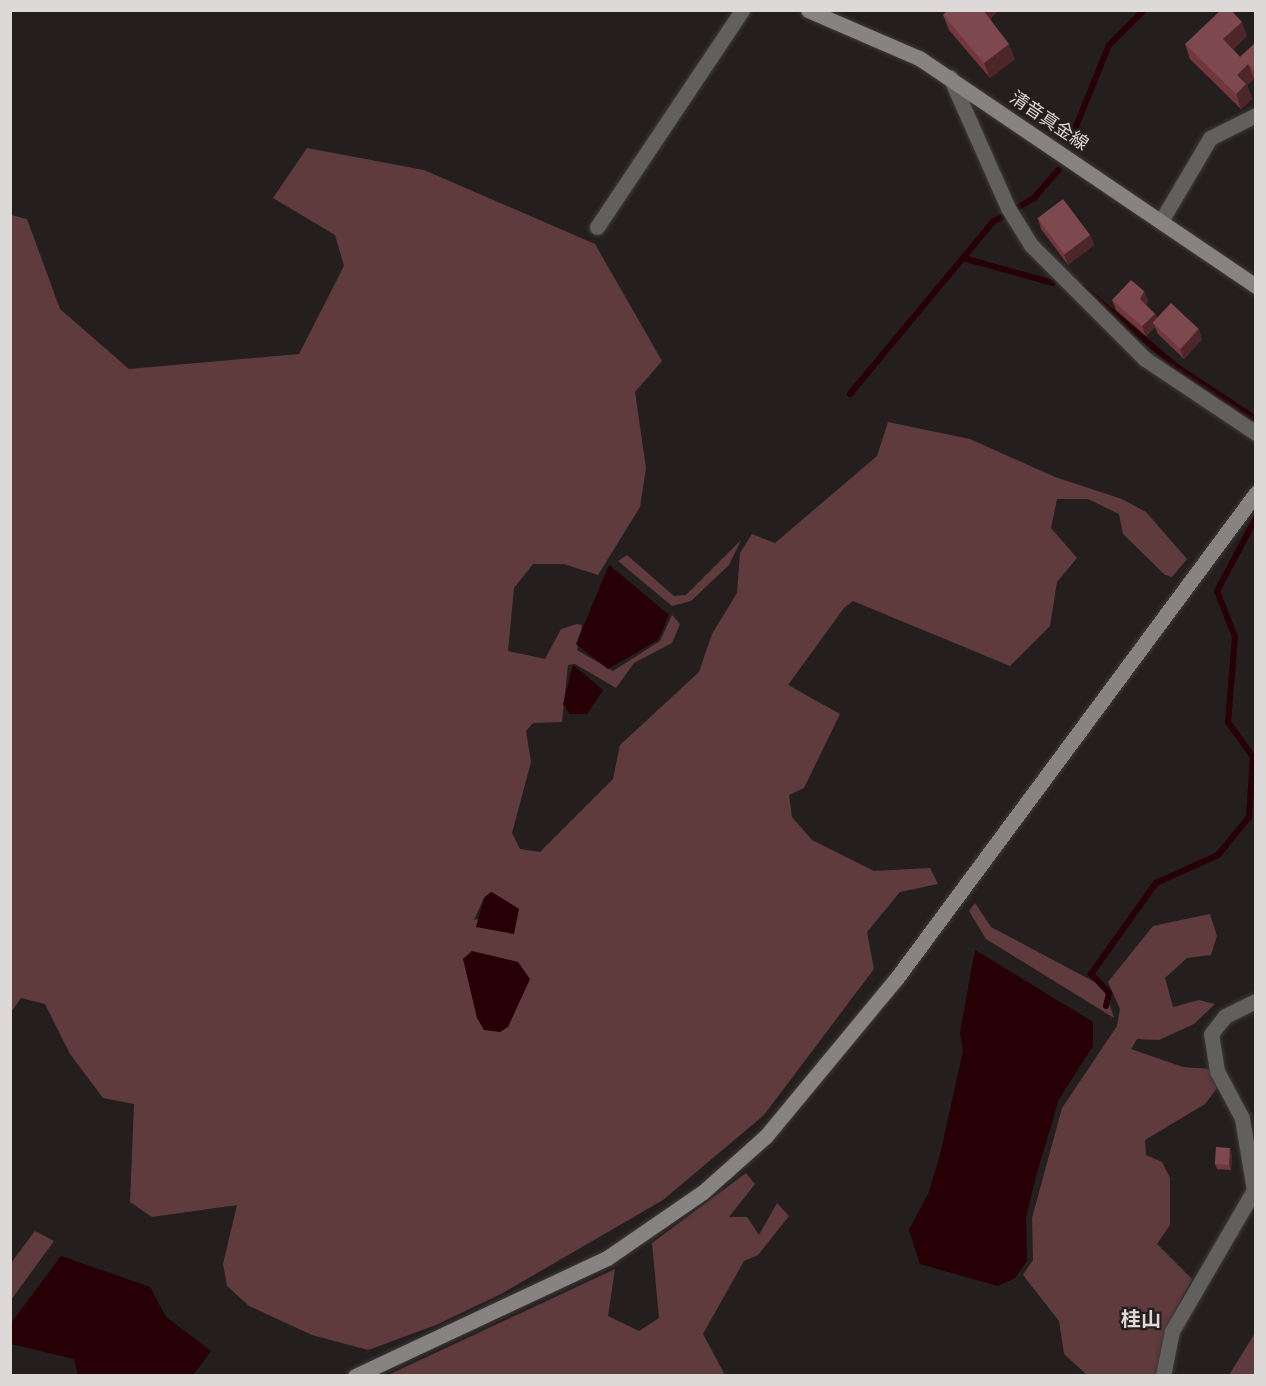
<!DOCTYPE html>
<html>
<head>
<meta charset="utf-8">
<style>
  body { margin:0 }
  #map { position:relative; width:1266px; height:1386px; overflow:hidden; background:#241e1f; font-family:Karla,"Noto Sans JP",sans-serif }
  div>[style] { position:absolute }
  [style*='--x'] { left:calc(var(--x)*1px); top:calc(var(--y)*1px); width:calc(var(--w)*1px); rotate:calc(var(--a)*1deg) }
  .green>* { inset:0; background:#603b3d }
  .water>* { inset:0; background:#260005 }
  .stream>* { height:6px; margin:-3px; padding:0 3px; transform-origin:3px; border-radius:3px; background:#260005 }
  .roads { filter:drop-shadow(0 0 2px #3e3839) drop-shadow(0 0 2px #3e3839) }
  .street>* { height:15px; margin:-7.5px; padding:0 7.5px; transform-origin:7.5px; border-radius:7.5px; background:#625f5f }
  .secondary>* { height:15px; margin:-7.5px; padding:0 7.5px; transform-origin:7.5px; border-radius:7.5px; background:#888383 }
  .wall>* { inset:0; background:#71373d }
  .shaded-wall>* { inset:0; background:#4d262a }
  .building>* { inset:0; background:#7d494e; transform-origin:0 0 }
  span { translate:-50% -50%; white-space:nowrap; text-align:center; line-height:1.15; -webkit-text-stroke:4.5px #241e1f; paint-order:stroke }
  .street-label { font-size:18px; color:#ddd9d9 }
  .neighbourhood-label { font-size:20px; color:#ddd9d9; font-weight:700 }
  .frame { position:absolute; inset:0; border:12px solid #ddd9d9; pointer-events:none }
</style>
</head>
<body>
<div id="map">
  <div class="green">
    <div style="clip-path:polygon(evenodd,307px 148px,424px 170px,595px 244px,662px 361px,635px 392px,646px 468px,640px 507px,598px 575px,564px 564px,533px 564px,514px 588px,508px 651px,545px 659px,561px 629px,577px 624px,582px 625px,577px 650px,613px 671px,660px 641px,672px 615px,680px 624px,672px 643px,634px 663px,616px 688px,575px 664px,568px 665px,562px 722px,533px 723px,526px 731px,531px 762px,512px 833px,520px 849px,540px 852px,613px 779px,620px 745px,699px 672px,712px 634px,737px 593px,740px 553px,752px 534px,775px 543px,877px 456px,888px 422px,970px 439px,1055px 477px,1122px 499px,1146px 512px,1187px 559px,1172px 577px,1165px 575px,1123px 534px,1119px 514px,1088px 499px,1057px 499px,1051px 528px,1077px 558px,1057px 582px,1050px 626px,1010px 666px,853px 601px,844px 608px,788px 685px,840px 714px,804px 788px,789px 795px,792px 817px,812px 840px,874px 871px,930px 868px,938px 884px,900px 892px,867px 932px,874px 969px,764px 1115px,663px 1200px,501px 1294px,436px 1325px,368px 1350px,312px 1335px,249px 1306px,227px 1286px,223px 1264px,237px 1205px,152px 1217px,130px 1202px,134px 1104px,103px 1098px,70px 1054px,45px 1004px,21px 998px,11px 1012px,11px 215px,27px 219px,60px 309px,129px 369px,299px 354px,344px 266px,335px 235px,273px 198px,307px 148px,492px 892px,519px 909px,474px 920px,484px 898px,492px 892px)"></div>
    <div style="clip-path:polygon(741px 540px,729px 565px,691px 601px,672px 606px,618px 561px,627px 555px,674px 596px,686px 595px)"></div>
    <div style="clip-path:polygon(975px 903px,991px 927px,1104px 987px,1114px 1018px,986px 939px,969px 911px)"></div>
    <div style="clip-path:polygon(1210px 914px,1217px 936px,1211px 955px,1187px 958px,1165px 978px,1173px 1007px,1199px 1000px,1215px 1004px,1194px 1024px,1159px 1040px,1137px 1039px,1131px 1049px,1183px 1067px,1210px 1069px,1218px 1087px,1205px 1104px,1145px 1140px,1146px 1155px,1162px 1162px,1170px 1178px,1170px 1225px,1157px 1244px,1192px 1279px,1166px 1328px,1157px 1375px,1087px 1375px,1064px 1354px,1059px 1321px,1023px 1275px,1033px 1260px,1032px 1218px,1062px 1108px,1117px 1026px,1120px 1009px,1108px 982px,1153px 926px)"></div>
    <div style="clip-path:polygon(746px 1173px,755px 1184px,729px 1217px,747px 1217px,759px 1235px,777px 1203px,789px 1216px,758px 1255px,744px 1261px,703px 1334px,725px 1375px,388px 1375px,615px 1269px,608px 1316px,639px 1331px,659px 1318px,652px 1243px)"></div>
    <div style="clip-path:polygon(35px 1231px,54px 1241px,11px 1300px,11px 1263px)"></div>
    <div style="clip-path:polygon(1255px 1333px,1255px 1375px,1229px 1375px)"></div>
  </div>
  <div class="water">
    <div style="clip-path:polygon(609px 565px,669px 615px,658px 640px,608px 669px,576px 644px)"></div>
    <div style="clip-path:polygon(573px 665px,603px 690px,587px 714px,570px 714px,563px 704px)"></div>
    <div style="clip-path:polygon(491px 892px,519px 909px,514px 934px,476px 927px,484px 898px)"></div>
    <div style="clip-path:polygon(975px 950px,1093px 1022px,1093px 1046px,1059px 1099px,1036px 1176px,1026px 1217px,1027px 1261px,1015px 1278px,998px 1286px,920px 1264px,909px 1230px,929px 1192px,940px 1155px,963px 1051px,960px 1033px)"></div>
    <div style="clip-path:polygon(472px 951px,518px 962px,530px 979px,508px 1027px,500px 1032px,484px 1030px,477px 1018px,463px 959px)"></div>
    <div style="clip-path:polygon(61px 1256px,150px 1287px,166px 1317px,211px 1351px,193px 1375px,78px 1375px,74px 1359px,11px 1344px,11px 1323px)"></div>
  </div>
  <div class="stream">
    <div style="--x:1071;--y:139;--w:101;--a:-68"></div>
    <div style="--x:1109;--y:45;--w:49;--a:-45"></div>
    <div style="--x:963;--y:258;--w:93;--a:15.5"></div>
    <div style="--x:1084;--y:288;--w:118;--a:40.5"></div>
    <div style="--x:1174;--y:365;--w:98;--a:33.4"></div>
    <div style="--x:850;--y:394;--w:224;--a:-50.3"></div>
    <div style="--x:993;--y:222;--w:48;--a:-30.3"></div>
    <div style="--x:1034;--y:198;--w:37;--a:-49"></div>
    <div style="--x:1106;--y:1006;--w:13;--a:-77"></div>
    <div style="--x:1109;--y:993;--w:26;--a:-133"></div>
    <div style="--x:1091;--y:974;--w:112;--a:-54.5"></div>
    <div style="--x:1156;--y:883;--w:68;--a:-24.3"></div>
    <div style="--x:1218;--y:855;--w:49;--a:-50.8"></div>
    <div style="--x:1249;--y:817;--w:60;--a:-86.2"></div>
    <div style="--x:1253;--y:757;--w:43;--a:-125.5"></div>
    <div style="--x:1228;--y:722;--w:85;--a:-85.3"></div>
    <div style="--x:1235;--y:637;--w:49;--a:-111.4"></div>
    <div style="--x:1217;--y:591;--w:83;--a:-61.9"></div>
  </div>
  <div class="roads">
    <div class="street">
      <div style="--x:950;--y:77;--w:143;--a:66.1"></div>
      <div style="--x:1008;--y:208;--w:44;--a:58.1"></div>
      <div style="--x:1031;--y:245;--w:161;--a:45"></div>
      <div style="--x:1145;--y:359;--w:133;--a:33.7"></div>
      <div style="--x:1161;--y:221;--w:96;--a:-59.4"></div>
      <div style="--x:1210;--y:138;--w:51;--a:-26.6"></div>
      <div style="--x:597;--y:227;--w:261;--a:-56.2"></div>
      <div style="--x:1163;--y:1376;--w:46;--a:-78.7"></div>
      <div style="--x:1172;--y:1331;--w:163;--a:-59.8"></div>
      <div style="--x:1254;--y:1190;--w:73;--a:-99.5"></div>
      <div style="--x:1242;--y:1118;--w:53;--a:-118"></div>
      <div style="--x:1217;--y:1071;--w:37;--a:-99"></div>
      <div style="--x:1211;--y:1034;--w:23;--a:-52"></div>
      <div style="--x:1225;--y:1016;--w:34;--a:-26"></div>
    </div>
    <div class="secondary">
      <div style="--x:808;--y:10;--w:121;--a:23.4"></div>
      <div style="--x:919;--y:58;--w:407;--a:34.1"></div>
      <div style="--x:355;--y:1376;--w:278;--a:-25.1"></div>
      <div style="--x:607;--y:1258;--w:116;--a:-34.5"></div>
      <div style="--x:703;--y:1192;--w:84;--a:-41.6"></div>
      <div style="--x:766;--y:1136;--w:204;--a:-50.4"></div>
      <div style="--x:896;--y:979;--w:605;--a:-53.47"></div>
    </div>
  </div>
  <div class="wall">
    <div style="clip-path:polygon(948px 10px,998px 10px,990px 20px,1015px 59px,990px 78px,949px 30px,943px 15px)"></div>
    <div style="clip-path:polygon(1247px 36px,1233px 49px,1240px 57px,1256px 42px,1256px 81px,1254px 79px,1247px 85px,1252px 99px,1241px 109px,1190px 59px,1185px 44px)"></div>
    <div style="clip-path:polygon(1038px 219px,1090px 235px,1094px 245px,1068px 265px,1041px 229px)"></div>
    <div style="clip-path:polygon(1144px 291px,1148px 301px,1146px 305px,1155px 314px,1158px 320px,1202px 339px,1184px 359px,1158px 334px,1155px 327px,1146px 336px,1116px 310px,1112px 300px)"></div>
    <div style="clip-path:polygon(1232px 1153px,1231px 1170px,1217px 1169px,1215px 1164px)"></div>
  </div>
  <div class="shaded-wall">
    <div style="clip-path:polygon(982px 10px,998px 10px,987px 24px)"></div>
    <div style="clip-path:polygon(1242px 22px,1247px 36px,1228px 53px,1223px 39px)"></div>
    <div style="clip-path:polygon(1009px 44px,1015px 59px,990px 78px,984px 63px)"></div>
    <div style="clip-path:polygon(1248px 64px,1254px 79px,1247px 85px,1252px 99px,1241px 109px,1236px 94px,1237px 75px)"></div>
    <div style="clip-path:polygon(1090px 235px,1094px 245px,1068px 265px,1064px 255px)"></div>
    <div style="clip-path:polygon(1144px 291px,1148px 301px,1143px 309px,1140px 299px)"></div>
    <div style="clip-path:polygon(1155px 314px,1159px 324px,1154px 324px,1155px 327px,1146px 336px,1142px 326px)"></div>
    <div style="clip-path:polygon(1199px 329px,1202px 339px,1184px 359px,1180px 349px)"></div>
    <div style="clip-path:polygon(1230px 1148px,1232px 1153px,1231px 1170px,1229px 1165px)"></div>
  </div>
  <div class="building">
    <div style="clip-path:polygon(948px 10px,983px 10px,1009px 44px,984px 63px,943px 15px)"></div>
    <div style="clip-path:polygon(1221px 10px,1231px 10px,1242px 22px,1223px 39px,1240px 57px,1256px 42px,1256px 72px,1248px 64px,1237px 75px,1246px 84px,1236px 94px,1185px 44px)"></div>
    <div style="left:1063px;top:199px;width:45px;height:32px;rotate:53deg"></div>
    <div style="clip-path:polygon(1131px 280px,1144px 291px,1140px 299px,1155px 314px,1142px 326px,1112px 300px)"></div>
    <div style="left:1171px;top:303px;width:38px;height:27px;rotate:43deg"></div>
    <div style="left:1216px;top:1147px;width:14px;height:17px;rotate:4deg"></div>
  </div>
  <div class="street-label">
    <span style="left:1049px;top:121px;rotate:34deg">清音真金線</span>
  </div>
  <div class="neighbourhood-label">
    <span style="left:1141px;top:1319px">桂山</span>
  </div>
  <div class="frame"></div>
</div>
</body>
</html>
